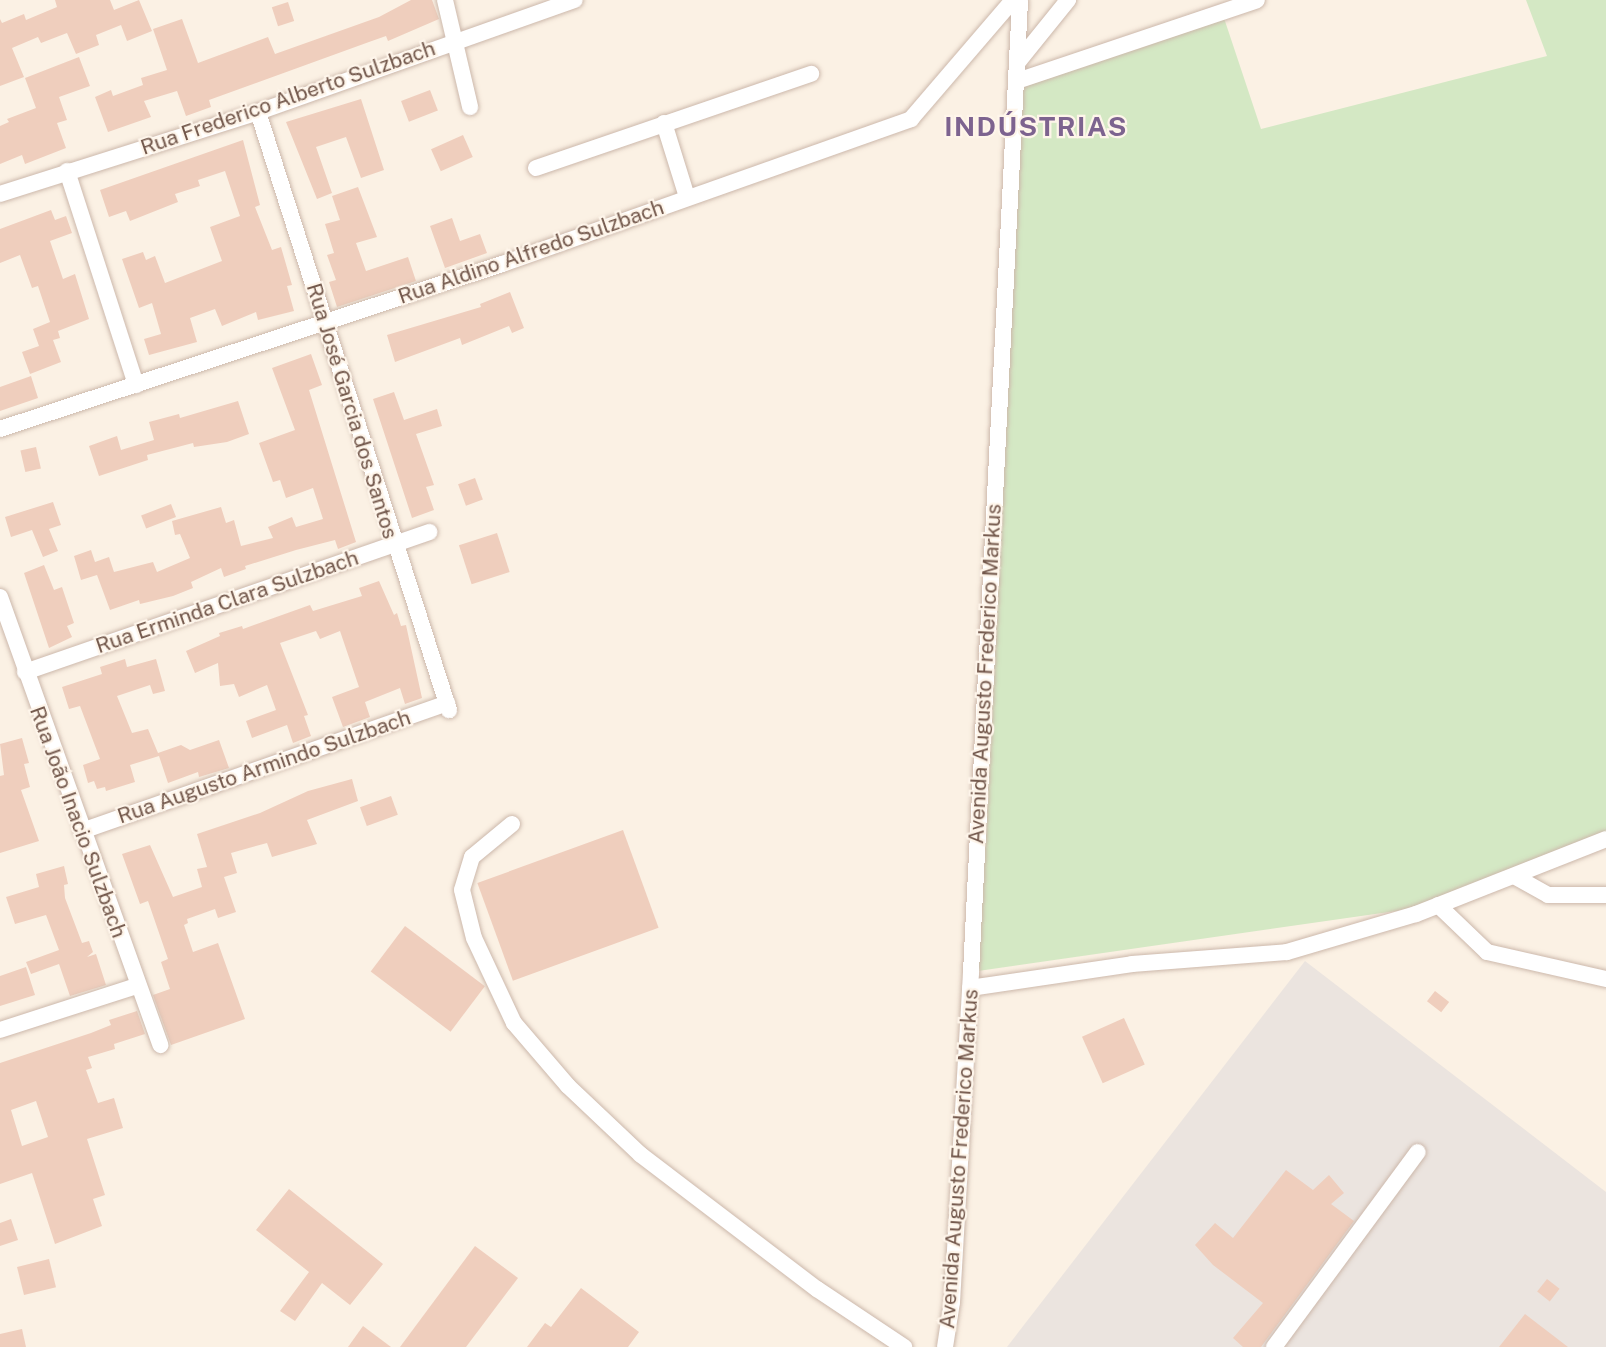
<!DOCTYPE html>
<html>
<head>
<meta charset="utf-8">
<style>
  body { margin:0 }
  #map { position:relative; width:1606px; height:1347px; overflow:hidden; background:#fbf1e4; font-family:"Public Sans",sans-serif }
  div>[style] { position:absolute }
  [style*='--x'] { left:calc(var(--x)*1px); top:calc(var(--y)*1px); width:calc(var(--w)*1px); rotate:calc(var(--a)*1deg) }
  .industrial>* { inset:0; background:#ebe4df }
  .green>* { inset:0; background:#d4e8c4 }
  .building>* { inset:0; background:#efcebd; transform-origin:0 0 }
  .roads { filter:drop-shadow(0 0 2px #ccb8ab) drop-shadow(0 0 2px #ccb8ab) }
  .minor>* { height:16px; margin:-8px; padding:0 8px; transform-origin:8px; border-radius:8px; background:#fff }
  span { translate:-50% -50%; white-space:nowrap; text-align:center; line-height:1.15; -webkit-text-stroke:4.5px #fef5ea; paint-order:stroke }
  .street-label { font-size:21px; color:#72574b }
  .district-label { font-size:27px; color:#7d638f; font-weight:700; letter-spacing:1.5px }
</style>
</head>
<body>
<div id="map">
  <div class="industrial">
    <div style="clip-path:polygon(1305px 961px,1606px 1192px,1606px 1347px,1007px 1347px)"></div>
  </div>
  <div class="green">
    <div style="clip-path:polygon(1526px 0,1606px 0,1606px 845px,1438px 905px,971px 972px,1017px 81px,1222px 12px,1261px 129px,1547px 56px)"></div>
  </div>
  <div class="building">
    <div style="clip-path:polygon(55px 0,110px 0,114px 10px,139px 0,152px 31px,127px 41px,121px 25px,96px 35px,99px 45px,76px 54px,67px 33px,41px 43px,38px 37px,12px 48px,24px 77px,0 86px,0 19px,2px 23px,24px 14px,26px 20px,57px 7px)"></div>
    <div style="clip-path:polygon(411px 0,432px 0,439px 19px,388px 41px,386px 36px,369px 42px,209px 100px,211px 107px,186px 116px,177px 91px,144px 101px,151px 117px,108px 132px,95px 97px,111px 90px,113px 96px,143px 85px,141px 78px,167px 70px,153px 29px,182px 19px,198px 63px,268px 37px,275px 54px,379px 17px)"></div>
    <div style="left:288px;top:2px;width:20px;height:17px;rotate:72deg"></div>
    <div style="clip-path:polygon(79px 57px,90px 86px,59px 97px,67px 120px,57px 123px,66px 148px,25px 164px,22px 155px,0 164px,0 126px,9px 122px,7px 119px,36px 108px,25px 78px)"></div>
    <div style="left:430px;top:90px;width:22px;height:31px;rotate:69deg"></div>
    <div style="clip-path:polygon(361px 99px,384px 170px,361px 178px,346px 137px,316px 147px,332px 193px,317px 199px,286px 122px)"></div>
    <div style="left:463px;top:135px;width:24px;height:35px;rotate:66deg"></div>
    <div style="clip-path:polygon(243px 140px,260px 205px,255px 207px,272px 250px,281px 247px,292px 285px,287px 286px,294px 311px,258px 320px,256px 312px,222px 326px,215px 309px,190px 318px,197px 342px,149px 355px,144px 339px,161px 334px,152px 303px,139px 308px,122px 259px,143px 252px,146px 260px,155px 256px,165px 283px,222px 261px,210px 227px,240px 216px,225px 171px,198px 180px,200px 186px,175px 194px,178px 202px,130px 221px,126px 211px,109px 217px,100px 190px)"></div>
    <div style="clip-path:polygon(358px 187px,377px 237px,356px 243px,366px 271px,408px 257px,416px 281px,337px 307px,329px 282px,336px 280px,327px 255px,334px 253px,325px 224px,340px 220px,332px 196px)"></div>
    <div style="clip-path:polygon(51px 210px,55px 220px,66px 216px,72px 233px,50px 241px,63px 279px,75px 274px,89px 319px,58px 331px,60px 338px,53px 340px,61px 362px,30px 374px,22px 352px,39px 346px,33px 329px,50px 322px,38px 286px,32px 288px,20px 255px,0 263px,0 229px)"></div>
    <div style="clip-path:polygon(452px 218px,460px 241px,480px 234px,487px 253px,445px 268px,430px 226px)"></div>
    <div style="clip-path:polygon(510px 292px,524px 328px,512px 333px,509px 326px,462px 345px,460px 338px,395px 362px,387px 335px,481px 307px,480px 304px)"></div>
    <div style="clip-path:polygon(311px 354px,322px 385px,309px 390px,356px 542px,338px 549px,335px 540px,296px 550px,245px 566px,246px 569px,224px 577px,221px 568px,191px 582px,193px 588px,173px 596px,140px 604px,139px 600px,110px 610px,97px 575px,81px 580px,74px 556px,91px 550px,95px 562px,109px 557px,114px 572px,153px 562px,157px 572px,190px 558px,180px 534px,175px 535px,172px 521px,221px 507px,226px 523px,234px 520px,241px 546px,273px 538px,268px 527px,292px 517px,296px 527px,323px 519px,313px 488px,286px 498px,280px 480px,273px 482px,259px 443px,295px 430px,272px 368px)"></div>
    <div style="clip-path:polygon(31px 376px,38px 398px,0 411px,0 387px)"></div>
    <div style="clip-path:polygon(394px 392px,404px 420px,437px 409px,442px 426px,416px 434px,434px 485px,426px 487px,434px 510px,412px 518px,373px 399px)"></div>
    <div style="clip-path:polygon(238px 401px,249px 434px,227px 442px,194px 447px,193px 443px,147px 455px,148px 460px,99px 476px,89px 446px,117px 436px,121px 450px,154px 440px,149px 422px,179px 414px,180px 418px)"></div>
    <div style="left:36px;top:447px;width:22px;height:16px;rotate:77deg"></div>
    <div style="left:475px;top:478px;width:23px;height:18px;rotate:70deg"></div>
    <div style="clip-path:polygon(53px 502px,61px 525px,49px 529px,58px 551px,43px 557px,32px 530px,11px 537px,5px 517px)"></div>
    <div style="left:171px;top:504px;width:14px;height:32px;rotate:69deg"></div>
    <div style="left:497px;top:533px;width:41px;height:40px;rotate:72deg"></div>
    <div style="clip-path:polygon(44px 565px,54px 590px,62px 587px,74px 623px,67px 626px,72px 637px,49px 648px,24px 573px)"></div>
    <div style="clip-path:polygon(379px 581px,394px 615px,397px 613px,401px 626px,406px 625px,422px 698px,405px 704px,400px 688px,365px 702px,370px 717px,343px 727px,332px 697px,359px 687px,340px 631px,320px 639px,316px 631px,280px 643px,308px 715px,304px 716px,311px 736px,293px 743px,287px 725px,252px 738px,246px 721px,276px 710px,267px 685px,239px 697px,234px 684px,220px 686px,218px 663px,195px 673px,186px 651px,220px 636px,219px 633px,242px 626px,243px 629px,310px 605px,313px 611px,362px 596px,359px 588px)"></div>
    <div style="clip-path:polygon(125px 659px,127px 667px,156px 659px,165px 691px,153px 694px,150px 685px,117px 696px,132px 733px,148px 729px,158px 753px,181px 745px,190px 750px,219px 740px,229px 768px,199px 777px,198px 772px,168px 783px,159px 756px,130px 765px,135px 782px,106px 791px,105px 787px,97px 789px,94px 781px,88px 783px,83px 765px,100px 759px,80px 706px,69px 709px,62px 687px,102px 674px,100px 667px)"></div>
    <div style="clip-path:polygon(22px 738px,29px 763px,24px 764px,30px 787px,21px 790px,39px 841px,0 853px,0 776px,4px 775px,0 744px)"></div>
    <div style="clip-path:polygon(352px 779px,358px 801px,307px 820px,317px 844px,272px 857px,267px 843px,231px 853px,237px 873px,224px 877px,236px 912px,218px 918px,215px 909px,187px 919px,188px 923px,184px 925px,193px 952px,218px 943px,245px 1019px,171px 1045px,153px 995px,170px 989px,161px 962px,168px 959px,148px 901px,140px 904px,122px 854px,150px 845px,173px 897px,202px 887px,197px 869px,207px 867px,197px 834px,260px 813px,308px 791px)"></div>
    <div style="left:391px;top:796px;width:20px;height:33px;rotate:70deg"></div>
    <div style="left:623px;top:830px;width:104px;height:155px;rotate:70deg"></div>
    <div style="clip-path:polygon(64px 866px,68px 884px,64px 885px,65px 898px,82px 943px,89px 941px,93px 952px,87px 957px,96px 954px,106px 985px,70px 996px,59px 964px,31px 974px,26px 962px,59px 950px,46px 915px,15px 924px,6px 897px,39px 887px,36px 874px)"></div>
    <div style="left:405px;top:926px;width:100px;height:57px;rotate:37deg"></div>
    <div style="clip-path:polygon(26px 967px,35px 995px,0 1006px,0 976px)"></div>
    <div style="left:1435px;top:991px;width:18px;height:13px;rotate:38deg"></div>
    <div style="clip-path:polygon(evenodd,137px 1011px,145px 1034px,114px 1044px,115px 1049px,88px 1057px,92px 1068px,86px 1070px,98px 1103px,114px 1098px,123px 1128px,87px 1139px,105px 1195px,93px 1199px,102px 1226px,55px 1244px,32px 1173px,0 1184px,0 1063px,91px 1033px,111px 1025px,109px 1020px,137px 1011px,36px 1101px,48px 1137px,22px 1146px,11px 1110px,36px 1101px)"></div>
    <div style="left:1124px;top:1018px;width:51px;height:46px;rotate:66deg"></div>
    <div style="clip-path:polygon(1286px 1170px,1313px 1190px,1329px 1175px,1344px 1193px,1331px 1204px,1354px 1221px,1261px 1347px,1243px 1347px,1233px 1338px,1263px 1303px,1213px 1265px,1195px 1245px,1215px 1223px,1233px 1238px)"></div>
    <div style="clip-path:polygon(289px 1189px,383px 1264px,350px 1305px,322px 1283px,295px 1321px,280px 1311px,309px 1272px,256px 1230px)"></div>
    <div style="clip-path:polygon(11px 1219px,18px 1240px,0 1246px,0 1223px)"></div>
    <div style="clip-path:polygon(475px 1246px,518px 1278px,466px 1347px,400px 1347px)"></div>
    <div style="left:49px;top:1259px;width:29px;height:33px;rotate:76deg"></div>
    <div style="left:1547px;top:1279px;width:16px;height:16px;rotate:38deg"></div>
    <div style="clip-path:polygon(581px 1288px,639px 1332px,628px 1347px,527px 1347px,545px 1323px,551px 1327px)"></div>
    <div style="clip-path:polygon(1525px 1314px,1568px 1347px,1499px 1347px)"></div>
    <div style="clip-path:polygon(363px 1326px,391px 1347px,348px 1347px)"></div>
    <div style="clip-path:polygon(22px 1329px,26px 1347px,0 1347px,0 1334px)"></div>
  </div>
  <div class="roads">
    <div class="minor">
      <div style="--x:445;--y:0;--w:110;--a:76.8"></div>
      <div style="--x:1018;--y:62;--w:80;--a:-51.1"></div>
      <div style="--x:1017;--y:81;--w:253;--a:-18.6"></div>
      <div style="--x:258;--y:112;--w:628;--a:72.29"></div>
      <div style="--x:664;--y:123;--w:77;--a:72.7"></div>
      <div style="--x:536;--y:168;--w:291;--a:-18.9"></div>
      <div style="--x:67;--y:171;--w:225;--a:72.1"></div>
      <div style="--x:0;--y:194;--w:271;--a:-17.6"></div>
      <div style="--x:258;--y:112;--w:336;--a:-19.5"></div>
      <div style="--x:0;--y:429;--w:528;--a:-18.19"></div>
      <div style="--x:502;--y:264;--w:434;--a:-19.5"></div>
      <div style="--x:911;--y:119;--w:157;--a:-49.4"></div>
      <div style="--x:0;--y:597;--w:476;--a:70.3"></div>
      <div style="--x:25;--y:672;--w:428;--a:-19.1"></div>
      <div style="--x:512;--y:824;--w:52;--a:140.5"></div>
      <div style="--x:472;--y:857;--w:34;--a:107"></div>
      <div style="--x:462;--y:890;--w:49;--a:76"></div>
      <div style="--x:474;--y:938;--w:94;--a:64.8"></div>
      <div style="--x:514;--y:1023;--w:83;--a:49.4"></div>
      <div style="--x:568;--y:1086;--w:100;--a:43.4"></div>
      <div style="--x:641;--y:1155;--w:221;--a:37.3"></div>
      <div style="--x:817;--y:1289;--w:105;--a:33.7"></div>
      <div style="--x:82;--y:831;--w:387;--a:-19.3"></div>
      <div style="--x:1514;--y:876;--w:39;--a:29"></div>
      <div style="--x:1548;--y:895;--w:58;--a:0"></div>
      <div style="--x:1438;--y:905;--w:68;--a:43.8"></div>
      <div style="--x:1487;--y:952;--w:122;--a:12.8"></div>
      <div style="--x:970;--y:988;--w:164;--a:-8.4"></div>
      <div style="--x:1132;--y:964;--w:155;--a:-4.4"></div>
      <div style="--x:1287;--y:952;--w:134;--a:-16.4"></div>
      <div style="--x:1416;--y:914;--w:204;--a:-21.5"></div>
      <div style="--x:0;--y:1030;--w:143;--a:-17.9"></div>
      <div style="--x:945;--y:1347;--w:46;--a:-81.2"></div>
      <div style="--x:952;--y:1302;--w:331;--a:-86.7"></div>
      <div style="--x:971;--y:972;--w:973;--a:-87.11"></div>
      <div style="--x:1274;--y:1347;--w:242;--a:-53.6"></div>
    </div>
  </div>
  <div class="street-label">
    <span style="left:288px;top:98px;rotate:-19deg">Rua Frederico Alberto Sulzbach</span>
    <span style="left:531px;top:252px;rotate:-19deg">Rua Aldino Alfredo Sulzbach</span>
    <span style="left:352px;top:411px;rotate:73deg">Rua José Garcia dos Santos</span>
    <span style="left:227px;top:602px;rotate:-19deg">Rua Erminda Clara Sulzbach</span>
    <span style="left:985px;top:674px;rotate:-87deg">Avenida Augusto Frederico Markus</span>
    <span style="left:264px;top:767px;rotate:-19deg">Rua Augusto Armindo Sulzbach</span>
    <span style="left:78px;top:822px;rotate:70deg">Rua João Inacio Sulzbach</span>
    <span style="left:959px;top:1159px;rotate:-86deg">Avenida Augusto Frederico Markus</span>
  </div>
  <div class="district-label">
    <span style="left:1036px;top:127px">INDÚSTRIAS</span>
  </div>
</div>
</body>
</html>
